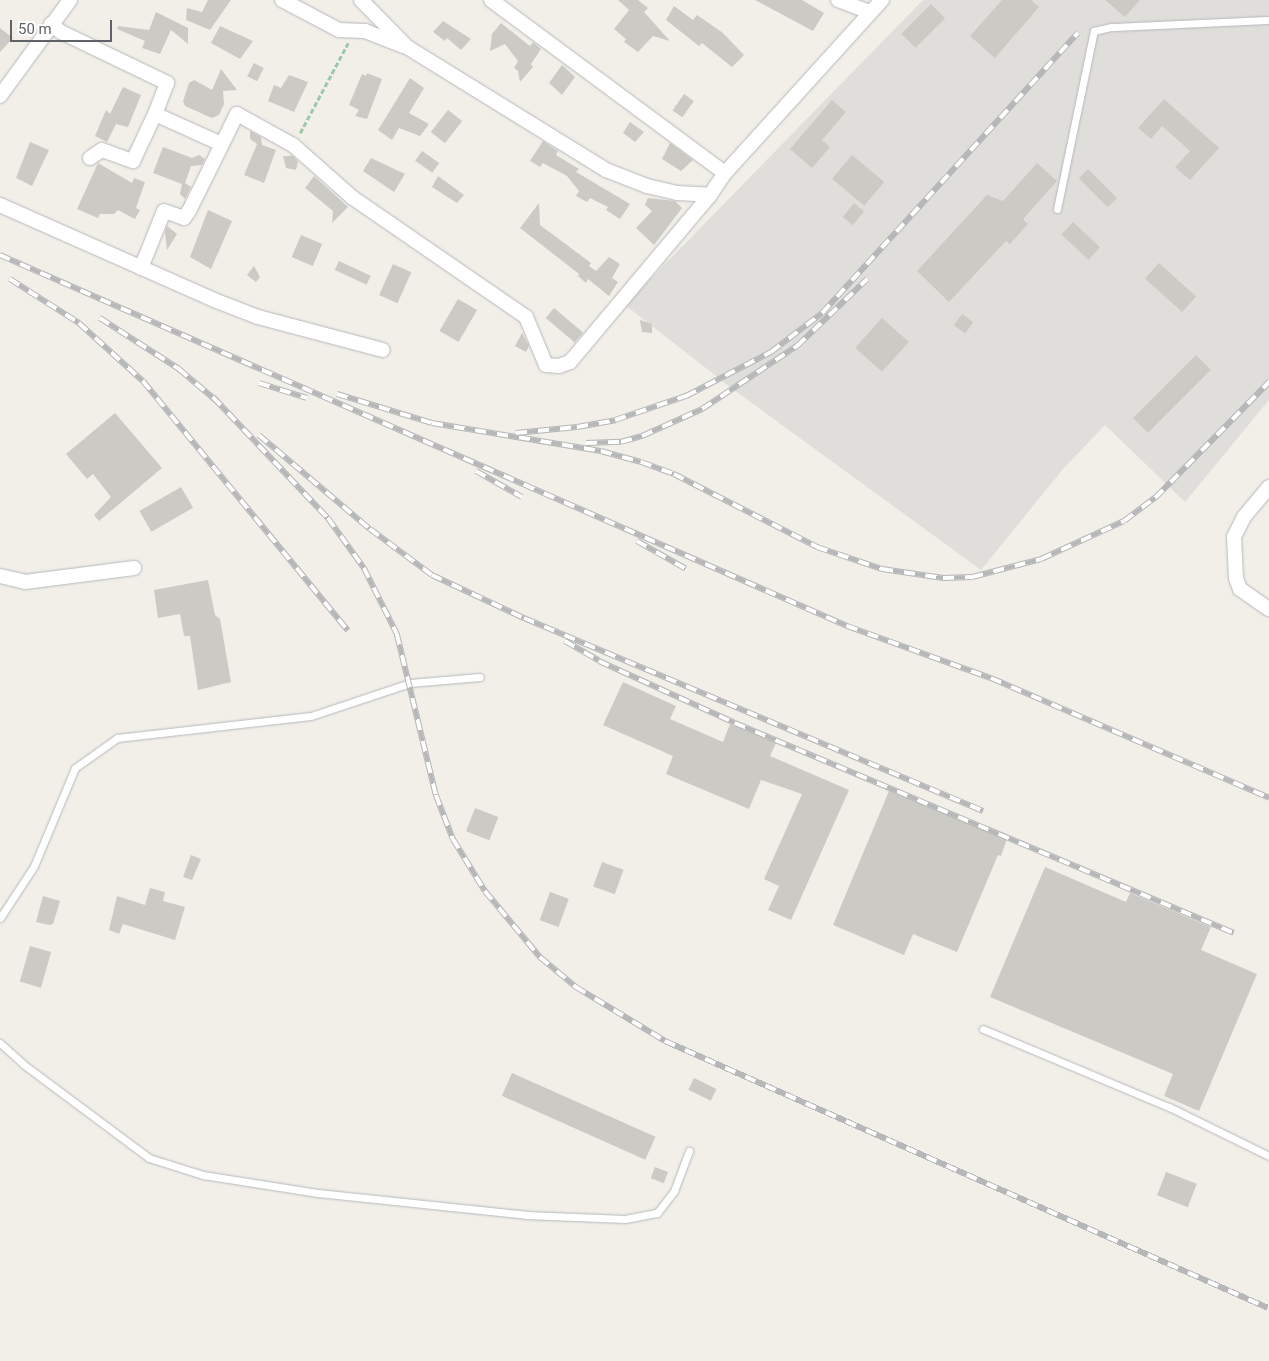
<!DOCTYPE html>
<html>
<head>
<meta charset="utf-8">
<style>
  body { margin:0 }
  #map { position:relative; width:1269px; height:1361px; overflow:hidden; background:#f1efe8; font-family:Roboto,sans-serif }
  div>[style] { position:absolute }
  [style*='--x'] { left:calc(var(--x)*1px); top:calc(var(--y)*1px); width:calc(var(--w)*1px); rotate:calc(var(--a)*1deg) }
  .industrial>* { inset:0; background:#e0deda }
  .building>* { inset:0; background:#cccac5; transform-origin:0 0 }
  .path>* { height:2.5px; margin-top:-1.25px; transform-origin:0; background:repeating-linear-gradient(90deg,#9cc7a9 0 5px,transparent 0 7.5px) }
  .roads { filter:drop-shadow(0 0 1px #b5b8bc) drop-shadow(0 0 1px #b5b8bc) }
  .service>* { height:7px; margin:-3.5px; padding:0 3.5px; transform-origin:3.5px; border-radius:3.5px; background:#fff }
  .minor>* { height:14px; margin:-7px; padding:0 7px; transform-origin:7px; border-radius:7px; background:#fff }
  .rail>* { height:5.5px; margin-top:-2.75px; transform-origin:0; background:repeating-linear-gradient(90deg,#fff 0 11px,#b6b7b8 0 22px); box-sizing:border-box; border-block:1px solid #b6b7b8 }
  span { translate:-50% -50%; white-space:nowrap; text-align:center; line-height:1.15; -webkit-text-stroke:5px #fff; paint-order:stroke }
  .scale { position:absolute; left:10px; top:20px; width:102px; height:22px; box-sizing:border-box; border:2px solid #5f6368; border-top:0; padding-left:6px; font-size:15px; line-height:18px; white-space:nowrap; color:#5f6368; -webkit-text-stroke:4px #fff; paint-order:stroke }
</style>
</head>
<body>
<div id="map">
  <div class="industrial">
    <div style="clip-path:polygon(923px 0,1269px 0,1269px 400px,1185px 502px,1105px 425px,1063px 469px,981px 570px,734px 390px,625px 305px)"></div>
  </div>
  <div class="building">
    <div style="clip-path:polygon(208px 0,231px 0,210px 30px,186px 20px,187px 8px,202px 12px)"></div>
    <div style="clip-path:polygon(618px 0,638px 0,648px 8px,644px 12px,670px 41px,653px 36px,638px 52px,624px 42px,626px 39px,614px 29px,629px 10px)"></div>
    <div style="clip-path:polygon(755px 0,802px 0,824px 13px,813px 31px)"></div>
    <div style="clip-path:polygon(1002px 0,1031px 0,1039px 7px,995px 58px,970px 36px)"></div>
    <div style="clip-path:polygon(1105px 0,1140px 0,1125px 17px)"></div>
    <div style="left:931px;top:4px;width:20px;height:42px;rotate:45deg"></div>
    <div style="clip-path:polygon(674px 6px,693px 20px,697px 15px,723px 33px,744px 55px,732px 67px,702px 43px,699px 46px,666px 20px)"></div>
    <div style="clip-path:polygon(156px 12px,188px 28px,188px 44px,171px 30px,160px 54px,142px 48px,145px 41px,117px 29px,118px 26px,149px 30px)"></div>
    <div style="clip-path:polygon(443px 21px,471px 39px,461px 50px,447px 38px,445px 41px,433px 32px)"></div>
    <div style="clip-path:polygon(501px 23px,530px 46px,533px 42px,541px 49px,531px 64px,533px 67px,520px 82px,518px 71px,514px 68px,518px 61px,505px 44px,490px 51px,492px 34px)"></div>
    <div style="clip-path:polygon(220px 26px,253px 41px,240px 59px,211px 43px)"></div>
    <div style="clip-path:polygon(0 28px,13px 38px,0 52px)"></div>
    <div style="left:254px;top:63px;width:11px;height:15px;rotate:27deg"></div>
    <div style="clip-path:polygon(562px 65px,575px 77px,562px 95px,549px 83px)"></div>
    <div style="clip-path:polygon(221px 69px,237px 90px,223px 91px,224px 104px,219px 115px,212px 118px,185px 106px,183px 101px,189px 83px,194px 80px,212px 90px)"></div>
    <div style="clip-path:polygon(367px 73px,382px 79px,367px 119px,355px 116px,359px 110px,349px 105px,362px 74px,366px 76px)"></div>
    <div style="clip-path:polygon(289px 75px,308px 82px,294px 112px,268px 101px,274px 85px,281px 88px)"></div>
    <div style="clip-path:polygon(410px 78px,424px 88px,409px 113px,429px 124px,420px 136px,399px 128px,392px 140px,378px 130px)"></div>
    <div style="clip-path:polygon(123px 87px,141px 95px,128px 127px,116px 124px,107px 142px,95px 136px,106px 110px,110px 114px)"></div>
    <div style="left:684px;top:94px;width:12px;height:20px;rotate:35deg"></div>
    <div style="clip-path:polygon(1164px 99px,1219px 148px,1190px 180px,1175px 167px,1190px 151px,1162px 126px,1151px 139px,1138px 128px)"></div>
    <div style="clip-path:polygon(832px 100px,846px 112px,822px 140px,830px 147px,812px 168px,790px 149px)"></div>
    <div style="left:448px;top:110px;width:18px;height:28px;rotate:38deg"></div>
    <div style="clip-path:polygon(630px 122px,644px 132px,635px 142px,623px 133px)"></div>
    <div style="clip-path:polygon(250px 131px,261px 137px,262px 145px,276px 150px,264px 183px,244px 175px,257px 144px,250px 139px)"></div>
    <div style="clip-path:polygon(543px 141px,558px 151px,556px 155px,579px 169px,576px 172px,630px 204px,620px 219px,606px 210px,608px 207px,590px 198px,587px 202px,576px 196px,579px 191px,567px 176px,543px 163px,540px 167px,530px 161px)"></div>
    <div style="clip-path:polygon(30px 142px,49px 150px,32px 186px,16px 178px)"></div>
    <div style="clip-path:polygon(670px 143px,693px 160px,681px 171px,662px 159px)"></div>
    <div style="clip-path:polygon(163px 147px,192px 158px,199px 155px,205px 159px,202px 165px,191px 166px,185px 183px,191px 187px,185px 199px,180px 194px,182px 184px,153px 173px)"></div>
    <div style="left:422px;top:151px;width:21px;height:12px;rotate:35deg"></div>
    <div style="left:852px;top:155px;width:42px;height:31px;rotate:40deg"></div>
    <div style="clip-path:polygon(283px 156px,293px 156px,298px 162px,296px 170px,286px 168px)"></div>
    <div style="clip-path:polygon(371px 158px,405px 174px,394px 192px,363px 171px)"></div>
    <div style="clip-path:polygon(98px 163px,132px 183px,134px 178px,145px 182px,136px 208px,140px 210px,135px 219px,118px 210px,114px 214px,100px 214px,98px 218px,77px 209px)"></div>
    <div style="clip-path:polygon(1037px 163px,1057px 181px,1023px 219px,1028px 224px,1010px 244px,1006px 241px,949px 302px,917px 271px,987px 195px,1003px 201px)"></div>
    <div style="left:1088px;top:169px;width:41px;height:13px;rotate:45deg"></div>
    <div style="clip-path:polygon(314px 176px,348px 207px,332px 223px,333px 211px,305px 188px)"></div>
    <div style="clip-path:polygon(438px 176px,464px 195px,457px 203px,432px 187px)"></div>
    <div style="clip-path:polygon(648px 198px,675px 201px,682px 208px,654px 245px,636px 228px,652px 211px,645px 205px)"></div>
    <div style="clip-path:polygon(539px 203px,540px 225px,591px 263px,589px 266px,596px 271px,609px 257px,620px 264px,612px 278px,618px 282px,609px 296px,588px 279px,586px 283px,578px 276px,579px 274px,520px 228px)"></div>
    <div style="left:854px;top:203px;width:13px;height:18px;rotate:39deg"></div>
    <div style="clip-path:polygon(208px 210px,232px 221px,211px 269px,190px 257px)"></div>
    <div style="left:1073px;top:222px;width:37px;height:17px;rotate:43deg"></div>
    <div style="clip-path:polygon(167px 226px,177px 234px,167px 250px,165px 232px)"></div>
    <div style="left:301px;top:235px;width:23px;height:24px;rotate:23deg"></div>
    <div style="left:339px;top:261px;width:35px;height:10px;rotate:25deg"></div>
    <div style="left:1159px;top:263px;width:50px;height:21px;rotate:42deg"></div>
    <div style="left:393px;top:264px;width:20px;height:34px;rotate:24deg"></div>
    <div style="clip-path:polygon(254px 266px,260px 277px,256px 282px,247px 275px)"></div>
    <div style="left:458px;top:299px;width:22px;height:37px;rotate:30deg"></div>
    <div style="left:554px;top:308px;width:38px;height:13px;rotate:40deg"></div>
    <div style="left:962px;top:314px;width:14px;height:14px;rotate:36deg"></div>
    <div style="left:882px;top:318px;width:36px;height:40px;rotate:42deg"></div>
    <div style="clip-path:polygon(640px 320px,652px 324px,652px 333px,642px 332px)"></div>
    <div style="clip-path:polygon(522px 333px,529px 346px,526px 352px,515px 346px)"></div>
    <div style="left:1196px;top:355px;width:21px;height:89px;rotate:45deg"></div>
    <div style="clip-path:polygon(115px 413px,162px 468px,99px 521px,94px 515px,111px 497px,93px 474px,87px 479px,66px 454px)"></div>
    <div style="left:181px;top:487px;width:24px;height:48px;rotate:60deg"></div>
    <div style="clip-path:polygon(208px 580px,215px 615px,220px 619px,231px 682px,198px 690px,190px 636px,184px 636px,180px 614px,158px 618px,154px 590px)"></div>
    <div style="clip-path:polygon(623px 682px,676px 706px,670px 719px,723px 742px,730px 724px,776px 743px,770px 756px,849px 790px,791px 920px,768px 910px,779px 886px,764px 879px,802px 794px,761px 780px,749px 809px,666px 774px,673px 756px,603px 725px)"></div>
    <div style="clip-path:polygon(889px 791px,1007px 839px,1001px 856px,998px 855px,957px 952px,913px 934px,904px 955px,833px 925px)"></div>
    <div style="left:475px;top:808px;width:25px;height:25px;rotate:21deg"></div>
    <div style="clip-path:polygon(191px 855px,201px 859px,192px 880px,183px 877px)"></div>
    <div style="left:602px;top:862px;width:23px;height:26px;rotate:20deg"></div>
    <div style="clip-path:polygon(1045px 867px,1126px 902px,1130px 893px,1211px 927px,1201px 950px,1257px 974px,1199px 1111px,1164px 1096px,1173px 1074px,990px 997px)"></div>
    <div style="clip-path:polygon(150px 888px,165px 892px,163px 901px,185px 907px,175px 940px,123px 924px,119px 934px,109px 930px,117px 896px,145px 905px)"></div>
    <div style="left:550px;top:892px;width:20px;height:30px;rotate:20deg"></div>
    <div style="clip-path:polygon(43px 896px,60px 901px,53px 924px,49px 925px,36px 922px)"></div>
    <div style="left:30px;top:946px;width:22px;height:37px;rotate:16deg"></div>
    <div style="left:512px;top:1073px;width:157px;height:25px;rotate:24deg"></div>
    <div style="left:694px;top:1078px;width:25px;height:13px;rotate:26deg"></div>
    <div style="left:655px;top:1167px;width:14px;height:12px;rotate:21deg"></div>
    <div style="left:1166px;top:1172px;width:33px;height:25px;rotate:21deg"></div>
  </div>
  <div class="path">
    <div style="--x:300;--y:133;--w:102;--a:-61.9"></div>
  </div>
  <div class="roads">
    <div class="service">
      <div style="--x:1057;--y:209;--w:182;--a:-78.3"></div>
      <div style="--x:1094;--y:31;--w:18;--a:-13"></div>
      <div style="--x:1112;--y:27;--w:157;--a:-2.6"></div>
      <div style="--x:0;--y:918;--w:62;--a:-56.8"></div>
      <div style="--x:34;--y:866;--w:106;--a:-67.3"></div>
      <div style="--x:75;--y:768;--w:52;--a:-35.5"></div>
      <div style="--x:117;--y:738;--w:195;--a:-6.5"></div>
      <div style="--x:311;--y:716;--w:104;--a:-18.4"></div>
      <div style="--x:410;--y:683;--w:70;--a:-4.9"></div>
      <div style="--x:983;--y:1029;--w:202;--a:22.8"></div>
      <div style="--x:1169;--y:1107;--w:111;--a:26.1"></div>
      <div style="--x:0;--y:1043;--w:31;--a:42"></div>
      <div style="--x:23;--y:1064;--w:157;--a:36.7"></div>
      <div style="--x:149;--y:1158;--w:57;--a:17.5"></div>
      <div style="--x:203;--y:1175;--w:116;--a:8.9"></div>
      <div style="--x:318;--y:1193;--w:209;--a:6"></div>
      <div style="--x:526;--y:1215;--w:99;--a:2.3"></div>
      <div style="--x:625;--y:1219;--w:33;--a:-11"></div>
      <div style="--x:657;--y:1213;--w:28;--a:-52"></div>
      <div style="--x:674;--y:1191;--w:43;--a:-69.4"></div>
    </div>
    <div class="minor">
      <div style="--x:282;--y:0;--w:64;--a:27.8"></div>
      <div style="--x:339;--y:30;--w:26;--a:2"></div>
      <div style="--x:365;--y:31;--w:41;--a:21.5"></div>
      <div style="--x:361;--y:0;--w:66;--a:45.6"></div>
      <div style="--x:407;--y:47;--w:234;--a:31.7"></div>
      <div style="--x:606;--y:170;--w:44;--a:21.3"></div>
      <div style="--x:647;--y:186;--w:31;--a:13"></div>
      <div style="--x:677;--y:193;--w:33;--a:3"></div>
      <div style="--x:491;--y:0;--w:291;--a:36.5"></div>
      <div style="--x:838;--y:0;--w:33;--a:21"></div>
      <div style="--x:51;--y:24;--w:13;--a:39"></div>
      <div style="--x:61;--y:32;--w:118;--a:25.7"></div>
      <div style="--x:167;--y:83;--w:33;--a:111"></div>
      <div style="--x:155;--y:114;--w:72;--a:24.4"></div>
      <div style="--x:0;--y:96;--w:119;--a:-53.9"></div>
      <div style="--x:90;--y:158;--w:14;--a:-34"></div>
      <div style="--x:102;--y:150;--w:33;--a:20"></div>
      <div style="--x:133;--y:161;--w:52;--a:-64.9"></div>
      <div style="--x:0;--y:205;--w:234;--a:23.9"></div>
      <div style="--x:214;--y:300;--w:47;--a:21.1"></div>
      <div style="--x:258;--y:317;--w:129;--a:14.8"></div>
      <div style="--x:141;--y:268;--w:61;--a:-68"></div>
      <div style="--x:164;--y:211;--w:21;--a:19"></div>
      <div style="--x:184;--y:218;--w:11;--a:-56"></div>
      <div style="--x:190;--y:209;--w:106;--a:-63.7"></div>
      <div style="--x:237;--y:114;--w:64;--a:29"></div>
      <div style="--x:293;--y:145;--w:80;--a:41.5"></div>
      <div style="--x:353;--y:198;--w:210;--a:34.5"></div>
      <div style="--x:526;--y:317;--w:52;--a:67.4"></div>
      <div style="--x:546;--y:365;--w:13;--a:4"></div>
      <div style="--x:559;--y:366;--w:12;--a:-20"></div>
      <div style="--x:570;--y:362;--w:218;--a:-50"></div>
      <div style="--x:710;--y:195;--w:27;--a:-56"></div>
      <div style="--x:725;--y:173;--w:234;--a:-47.8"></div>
      <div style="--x:1269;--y:487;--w:39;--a:130"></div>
      <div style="--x:1244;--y:517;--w:22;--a:117"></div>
      <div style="--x:1234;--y:537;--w:41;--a:87.2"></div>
      <div style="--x:1236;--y:578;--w:12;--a:70"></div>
      <div style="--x:1240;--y:589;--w:35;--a:35"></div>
      <div style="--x:0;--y:576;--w:26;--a:13"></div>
      <div style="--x:25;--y:582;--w:110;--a:-7.3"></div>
    </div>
  </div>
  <div class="rail">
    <div style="--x:0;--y:255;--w:925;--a:23.65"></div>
    <div style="--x:847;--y:626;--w:153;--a:19.9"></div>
    <div style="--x:991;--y:678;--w:303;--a:23.3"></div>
    <div style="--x:10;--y:279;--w:82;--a:32.5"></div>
    <div style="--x:79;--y:323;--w:86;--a:42.2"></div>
    <div style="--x:143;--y:381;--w:323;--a:50.6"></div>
    <div style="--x:100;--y:318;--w:94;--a:32.8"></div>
    <div style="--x:179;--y:369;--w:51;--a:40.2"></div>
    <div style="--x:259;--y:383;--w:50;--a:17.4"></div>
    <div style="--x:337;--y:394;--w:99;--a:17"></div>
    <div style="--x:432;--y:423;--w:171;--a:9.4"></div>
    <div style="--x:601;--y:451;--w:41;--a:15.4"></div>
    <div style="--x:641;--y:462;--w:35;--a:20"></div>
    <div style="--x:674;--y:474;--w:161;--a:27"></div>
    <div style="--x:817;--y:547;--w:69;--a:18.7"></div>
    <div style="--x:882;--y:569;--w:62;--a:8.4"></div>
    <div style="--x:943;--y:578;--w:29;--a:-2"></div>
    <div style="--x:972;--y:577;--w:71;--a:-14.6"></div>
    <div style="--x:1041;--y:559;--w:91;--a:-24.6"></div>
    <div style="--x:1124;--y:521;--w:39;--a:-37"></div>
    <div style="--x:1155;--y:498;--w:163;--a:-45.5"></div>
    <div style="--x:213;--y:397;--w:167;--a:46.5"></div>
    <div style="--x:328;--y:518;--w:62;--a:54.2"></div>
    <div style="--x:364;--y:568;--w:74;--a:63.4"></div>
    <div style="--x:397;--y:634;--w:166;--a:76.4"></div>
    <div style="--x:436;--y:795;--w:47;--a:68.9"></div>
    <div style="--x:453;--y:839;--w:61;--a:58.4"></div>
    <div style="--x:485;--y:891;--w:86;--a:50.2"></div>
    <div style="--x:540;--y:957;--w:47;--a:39.8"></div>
    <div style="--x:576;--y:987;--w:104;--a:31.2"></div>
    <div style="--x:665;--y:1041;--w:659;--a:23.88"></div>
    <div style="--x:516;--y:433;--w:61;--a:-5.6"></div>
    <div style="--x:577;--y:427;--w:39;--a:-10"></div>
    <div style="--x:615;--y:420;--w:75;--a:-18.7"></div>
    <div style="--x:686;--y:396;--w:96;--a:-27.4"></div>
    <div style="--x:771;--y:352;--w:64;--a:-37.4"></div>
    <div style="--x:822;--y:313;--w:379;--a:-47.6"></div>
    <div style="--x:259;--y:435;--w:145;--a:40.3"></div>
    <div style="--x:370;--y:529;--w:77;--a:36.6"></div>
    <div style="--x:432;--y:575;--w:102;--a:25.1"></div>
    <div style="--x:524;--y:618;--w:498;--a:22.8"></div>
    <div style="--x:586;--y:443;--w:35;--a:-2"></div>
    <div style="--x:621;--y:442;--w:22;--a:-16"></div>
    <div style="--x:642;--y:436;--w:66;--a:-24.2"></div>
    <div style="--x:702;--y:409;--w:114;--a:-33.6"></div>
    <div style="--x:797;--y:346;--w:97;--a:-43.7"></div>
    <div style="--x:476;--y:471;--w:53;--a:29.5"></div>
    <div style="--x:637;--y:541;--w:56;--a:29.7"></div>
    <div style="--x:565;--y:641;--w:39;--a:30"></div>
    <div style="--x:599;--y:661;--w:149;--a:24.5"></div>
    <div style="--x:735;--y:723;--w:541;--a:22.82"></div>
  </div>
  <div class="scale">50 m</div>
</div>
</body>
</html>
